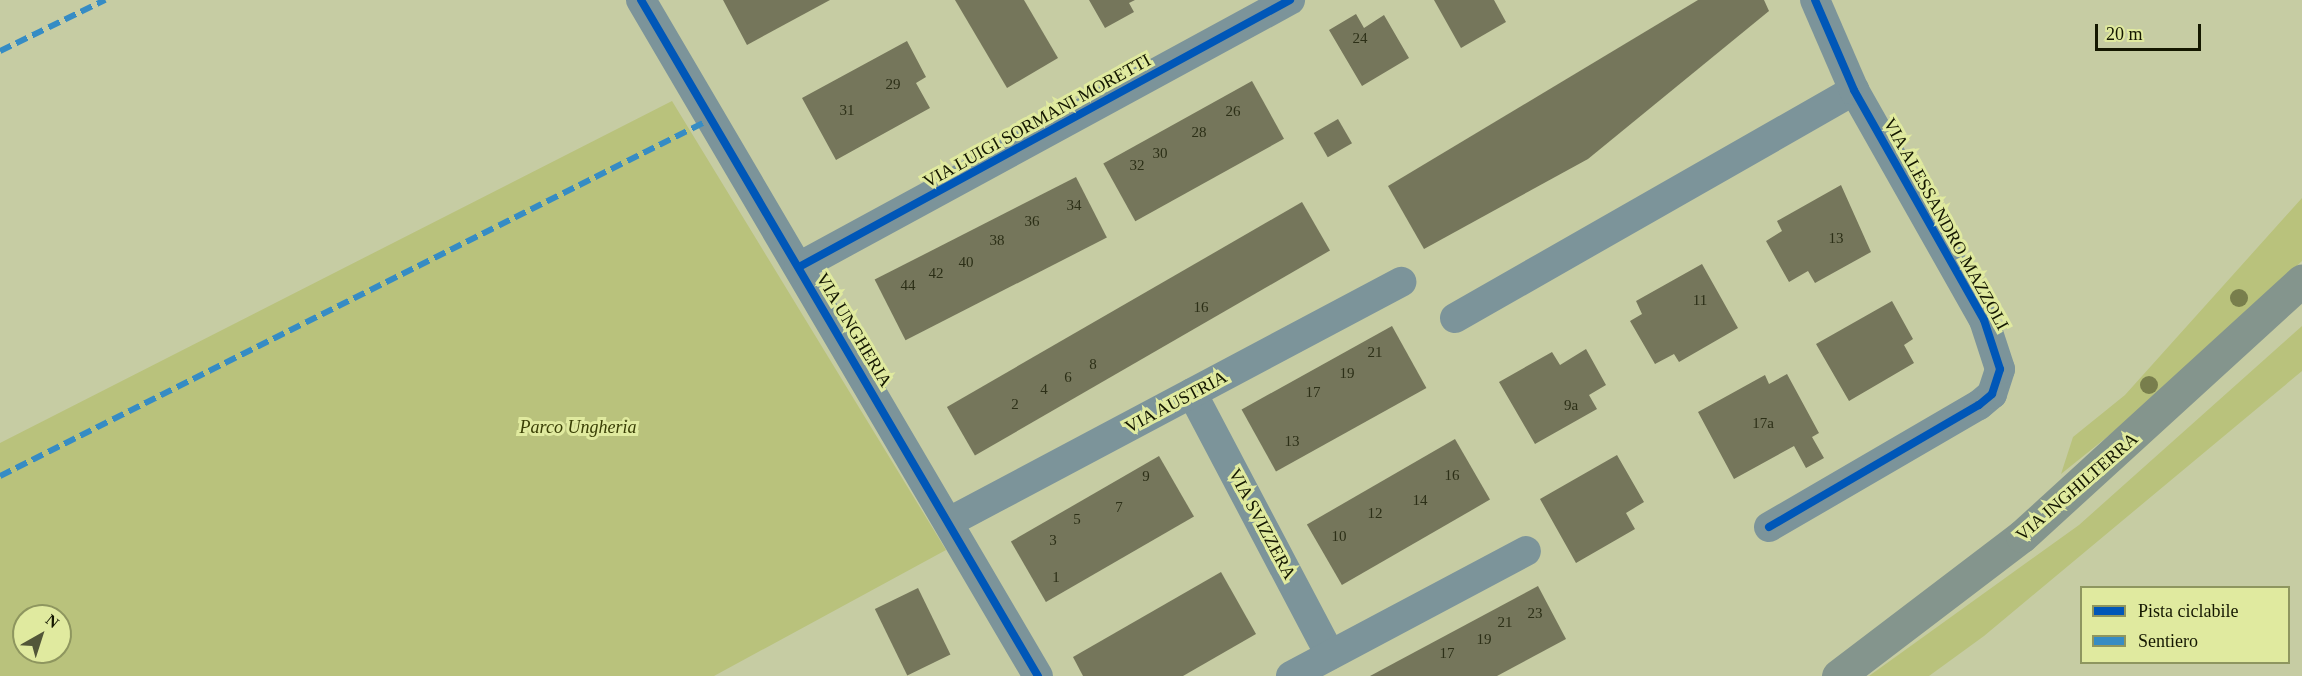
<!DOCTYPE html>
<html>
<head>
<meta charset="utf-8">
<style>
  body { margin:0 }
  #map { position:relative; width:2302px; height:676px; overflow:hidden; background:#c6cca3; font-family:"Times New Roman",serif }
  div>[style] { position:absolute }
  [style*='--x'] { left:calc(var(--x)*1px); top:calc(var(--y)*1px); width:calc(var(--w)*1px); rotate:calc(var(--a)*1deg) }
  .green>* { inset:0; background:#b9c27c }
  .building>* { inset:0; background:#75765b; transform-origin:0 0 }
  .street>* { height:30px; margin:-15px; padding:0 15px; transform-origin:15px; border-radius:15px; background:#7c949a }
  .primary>* { height:33px; margin:-16.5px; padding:0 16.5px; transform-origin:16.5px; border-radius:16.5px; background:#84958d }
  .quiet>* { height:6px; margin-top:-3px; transform-origin:0; background:repeating-linear-gradient(90deg,#368cc4 0 12px,transparent 0 18px) }
  .cycleway>* { height:8px; margin:-4px; padding:0 4px; transform-origin:4px; border-radius:4px; background:#0057b8 }
  .trees>* { width:18px; height:18px; margin:-9px; border-radius:50%; background:#787e4c }
  span { translate:-50% -50%; white-space:nowrap; text-align:center; line-height:1.15; -webkit-text-stroke:6px #e0ea9f; paint-order:stroke }
  .number-label { font-size:15px; color:#2c2f17 }
  .number-label span { -webkit-text-stroke-width:0 }
  .street-label { font-size:18px; color:#141700 }
  .park-label { font-size:18px; color:#393e05; font-style:italic }
  .legend { position:absolute; left:2080px; top:586px; width:210px; height:78px; box-sizing:border-box; background:#e0ea9f; border:2px solid #8e965f; margin:0; padding:8px 10px; list-style:none; font-size:18px; color:#141700 }
  .legend li { display:flex; align-items:center; gap:12px; height:30px }
  .legend b { width:30px; border:2px solid #8e965f }
  .north { position:absolute; left:12px; top:604px; width:60px; height:60px; box-sizing:border-box; background:#e0ea9f; border:2px solid #8e965f; border-radius:50%; rotate:39deg; font-size:16px; font-weight:700; line-height:24px; text-align:center; color:#141700 }
  .north::after { content:''; display:block; margin:auto; width:21px; height:27px; background:#525639; clip-path:polygon(50% 0,100% 100%,50% 72%,0 100%) }
  .scale { position:absolute; left:2095px; top:24px; width:106px; height:27px; box-sizing:border-box; border:3px solid #141700; border-top:0; padding-left:8px; font-size:18px; line-height:21px; white-space:nowrap; color:#141700; -webkit-text-stroke:4px #e0ea9f; paint-order:stroke }
</style>
</head>
<body>
<div id="map">
  <div class="green">
    <div style="clip-path:polygon(evenodd,672px 101px,946px 550px,714px 676px,0 676px,0 443px,672px 101px,24px 616px,60px 616px,60px 652px,24px 652px,24px 616px)"></div>
    <div style="clip-path:polygon(2302px 198px,2302px 261px,2173px 384px,2061px 474px,2073px 437px,2125px 395px)"></div>
    <div style="clip-path:polygon(2302px 326px,2302px 371px,1984px 636px,1929px 676px,1869px 676px,2079px 525px)"></div>
  </div>
  <div class="building">
    <div style="clip-path:polygon(723px 0,830px 0,747px 45px)"></div>
    <div style="clip-path:polygon(955px 0,1024px 0,1058px 58px,1007px 88px)"></div>
    <div style="clip-path:polygon(1089px 0,1135px 0,1129px 3px,1134px 12px,1105px 28px)"></div>
    <div style="clip-path:polygon(1434px 0,1494px 0,1506px 22px,1461px 48px)"></div>
    <div style="clip-path:polygon(1698px 0,1764px 0,1769px 11px,1588px 159px,1424px 249px,1388px 186px)"></div>
    <div style="clip-path:polygon(1356px 14px,1364px 28px,1384px 15px,1409px 58px,1362px 86px,1329px 30px)"></div>
    <div style="clip-path:polygon(907px 41px,926px 77px,916px 83px,930px 108px,836px 160px,802px 98px)"></div>
    <div style="left:1252px;top:81px;width:66px;height:170px;rotate:61deg"></div>
    <div style="left:1338px;top:119px;width:28px;height:28px;rotate:60deg"></div>
    <div style="left:1076px;top:177px;width:68px;height:226px;rotate:63deg"></div>
    <div style="clip-path:polygon(1841px 185px,1871px 252px,1815px 283px,1808px 271px,1789px 282px,1766px 241px,1782px 231px,1777px 221px)"></div>
    <div style="left:1302px;top:202px;width:56px;height:410px;rotate:60deg"></div>
    <div style="clip-path:polygon(1702px 264px,1738px 328px,1679px 362px,1674px 354px,1655px 364px,1630px 321px,1642px 314px,1636px 301px)"></div>
    <div style="clip-path:polygon(1892px 301px,1913px 339px,1904px 345px,1914px 363px,1849px 401px,1816px 344px)"></div>
    <div style="left:1392px;top:326px;width:71px;height:172px;rotate:61deg"></div>
    <div style="clip-path:polygon(1586px 349px,1606px 385px,1589px 395px,1597px 409px,1535px 444px,1499px 382px,1552px 352px,1560px 365px)"></div>
    <div style="clip-path:polygon(1787px 374px,1819px 433px,1812px 437px,1824px 458px,1806px 468px,1794px 446px,1734px 479px,1698px 412px,1765px 375px,1769px 384px)"></div>
    <div style="left:1455px;top:439px;width:70px;height:171px;rotate:60deg"></div>
    <div style="clip-path:polygon(1617px 455px,1644px 502px,1626px 513px,1635px 529px,1576px 563px,1540px 499px)"></div>
    <div style="left:1159px;top:456px;width:70px;height:171px;rotate:60deg"></div>
    <div style="clip-path:polygon(1221px 572px,1256px 634px,1183px 676px,1083px 676px,1073px 657px)"></div>
    <div style="clip-path:polygon(1538px 586px,1566px 639px,1497px 676px,1370px 676px)"></div>
    <div style="left:918px;top:588px;width:74px;height:48px;rotate:64deg"></div>
  </div>
  <div class="street">
    <div style="--x:641;--y:0;--w:784;--a:59.58"></div>
    <div style="--x:799;--y:267;--w:559;--a:-28.54"></div>
    <div style="--x:1455;--y:318;--w:460;--a:-29.7"></div>
    <div style="--x:1192;--y:393;--w:296;--a:62.2"></div>
    <div style="--x:951;--y:521;--w:510;--a:-27.97"></div>
    <div style="--x:1769;--y:527;--w:243;--a:-30.2"></div>
    <div style="--x:1979;--y:405;--w:17;--a:-40"></div>
    <div style="--x:1992;--y:394;--w:26;--a:-72"></div>
    <div style="--x:2000;--y:369;--w:52;--a:-108.1"></div>
    <div style="--x:1984;--y:320;--w:264;--a:-119.5"></div>
    <div style="--x:1854;--y:90;--w:98;--a:-113.4"></div>
    <div style="--x:1291;--y:676;--w:266;--a:-28"></div>
  </div>
  <div class="primary">
    <div style="--x:1838;--y:676;--w:231;--a:-37.3"></div>
    <div style="--x:2022;--y:536;--w:379;--a:-42.4"></div>
  </div>
  <div class="quiet">
    <div style="--x:0;--y:51;--w:117;--a:-25.9"></div>
    <div style="--x:0;--y:476;--w:793;--a:-26.66"></div>
  </div>
  <div class="cycleway">
    <div style="--x:641;--y:0;--w:784;--a:59.58"></div>
    <div style="--x:799;--y:267;--w:559;--a:-28.54"></div>
    <div style="--x:1769;--y:527;--w:243;--a:-30.2"></div>
    <div style="--x:1979;--y:405;--w:17;--a:-40"></div>
    <div style="--x:1992;--y:394;--w:26;--a:-72"></div>
    <div style="--x:2000;--y:369;--w:52;--a:-108.1"></div>
    <div style="--x:1984;--y:320;--w:264;--a:-119.5"></div>
    <div style="--x:1854;--y:90;--w:98;--a:-113.4"></div>
  </div>
  <div class="trees">
    <div style="left:2239px;top:298px"></div>
    <div style="left:2149px;top:385px"></div>
  </div>
  <div class="number-label">
    <span style="left:1360px;top:39px">24</span>
    <span style="left:893px;top:85px">29</span>
    <span style="left:847px;top:111px">31</span>
    <span style="left:1233px;top:112px">26</span>
    <span style="left:1199px;top:133px">28</span>
    <span style="left:1160px;top:154px">30</span>
    <span style="left:1137px;top:166px">32</span>
    <span style="left:1074px;top:206px">34</span>
    <span style="left:1032px;top:222px">36</span>
    <span style="left:1836px;top:239px">13</span>
    <span style="left:997px;top:241px">38</span>
    <span style="left:966px;top:263px">40</span>
    <span style="left:936px;top:274px">42</span>
    <span style="left:908px;top:286px">44</span>
    <span style="left:1700px;top:301px">11</span>
    <span style="left:1201px;top:308px">16</span>
    <span style="left:1375px;top:353px">21</span>
    <span style="left:1093px;top:365px">8</span>
    <span style="left:1347px;top:374px">19</span>
    <span style="left:1068px;top:378px">6</span>
    <span style="left:1044px;top:390px">4</span>
    <span style="left:1313px;top:393px">17</span>
    <span style="left:1015px;top:405px">2</span>
    <span style="left:1571px;top:406px">9a</span>
    <span style="left:1763px;top:424px">17a</span>
    <span style="left:1292px;top:442px">13</span>
    <span style="left:1452px;top:476px">16</span>
    <span style="left:1146px;top:477px">9</span>
    <span style="left:1420px;top:501px">14</span>
    <span style="left:1119px;top:508px">7</span>
    <span style="left:1375px;top:514px">12</span>
    <span style="left:1077px;top:520px">5</span>
    <span style="left:1339px;top:537px">10</span>
    <span style="left:1053px;top:541px">3</span>
    <span style="left:1056px;top:578px">1</span>
    <span style="left:1535px;top:614px">23</span>
    <span style="left:1505px;top:623px">21</span>
    <span style="left:1484px;top:640px">19</span>
    <span style="left:1447px;top:654px">17</span>
  </div>
  <div class="street-label">
    <span style="left:1037px;top:121px;rotate:-29deg">VIA LUIGI SORMANI MORETTI</span>
    <span style="left:1946px;top:224px;rotate:61deg">VIA ALESSANDRO MAZZOLI</span>
    <span style="left:854px;top:330px;rotate:59deg">VIA UNGHERIA</span>
    <span style="left:1176px;top:402px;rotate:-28deg">VIA AUSTRIA</span>
    <span style="left:2077px;top:487px;rotate:-41deg">VIA INGHILTERRA</span>
    <span style="left:1262px;top:524px;rotate:62deg">VIA SVIZZERA</span>
  </div>
  <div class="park-label">
    <span style="left:578px;top:427px">Parco Ungheria</span>
  </div>
  <ul class="legend">
  <li><b style="height:8px;background:#0057b8"></b>Pista ciclabile</li>
  <li><b style="height:8px;background:#368cc4"></b>Sentiero</li>
  </ul>
  <div class="north">N</div>
  <div class="scale">20 m</div>
</div>
</body>
</html>
